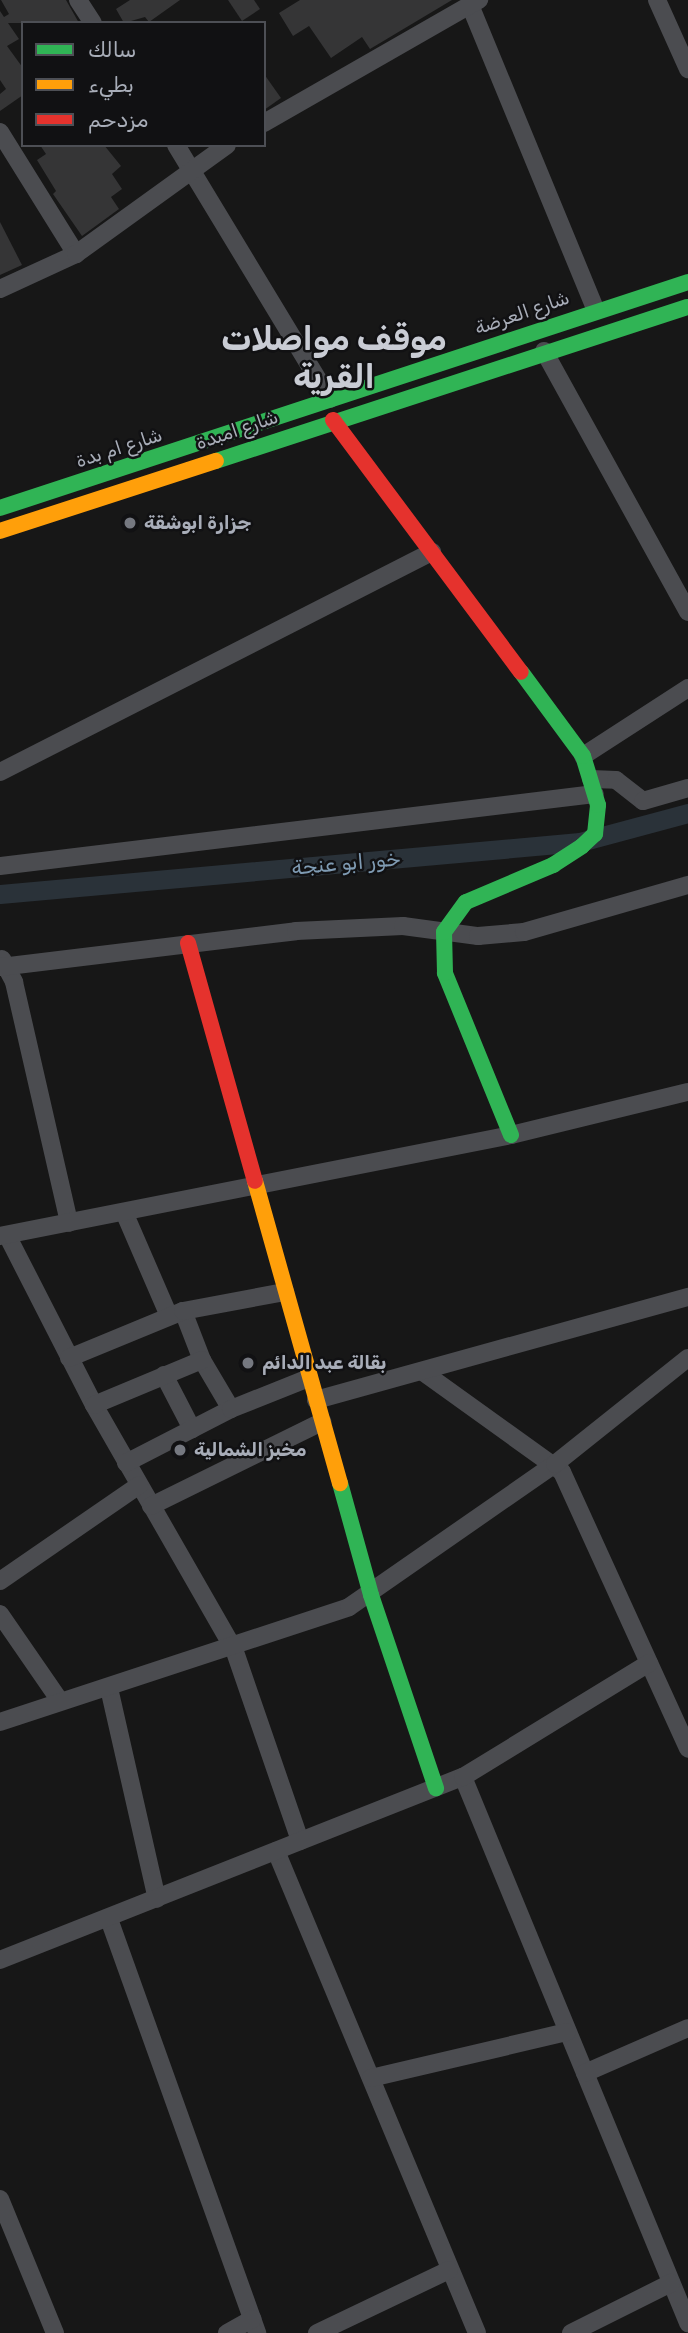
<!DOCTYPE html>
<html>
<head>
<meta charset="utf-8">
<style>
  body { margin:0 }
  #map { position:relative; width:688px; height:2333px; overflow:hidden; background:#171717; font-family:Rubik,Vazirmatn,sans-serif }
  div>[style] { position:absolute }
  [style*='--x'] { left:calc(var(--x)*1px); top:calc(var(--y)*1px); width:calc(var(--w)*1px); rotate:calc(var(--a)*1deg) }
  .canal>* { height:19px; margin:-9.5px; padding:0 9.5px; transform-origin:9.5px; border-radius:9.5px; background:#2a3239 }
  .building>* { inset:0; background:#353536 }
  .street>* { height:18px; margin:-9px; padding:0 9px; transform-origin:9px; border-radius:9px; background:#4b4c50 }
  .fast>* { height:16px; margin:-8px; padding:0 8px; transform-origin:8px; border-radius:8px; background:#30b455 }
  .slow>* { height:16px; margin:-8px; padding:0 8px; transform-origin:8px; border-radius:8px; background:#ff9f0a }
  .jam>* { height:16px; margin:-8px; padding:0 8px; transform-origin:8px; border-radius:8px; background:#e5322d }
  .dots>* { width:19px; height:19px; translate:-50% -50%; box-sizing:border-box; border:4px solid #111113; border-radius:50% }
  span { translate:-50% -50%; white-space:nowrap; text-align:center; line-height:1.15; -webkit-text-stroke:5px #111113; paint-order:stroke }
  .street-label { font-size:19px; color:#a8adb8 }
  .poi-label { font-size:19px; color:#a8adb8; font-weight:700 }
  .left { translate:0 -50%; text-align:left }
  .water-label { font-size:21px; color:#7f9bb3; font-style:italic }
  .town-label { font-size:33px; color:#c9ccd4; font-weight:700 }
  .legend { position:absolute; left:21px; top:21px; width:245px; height:126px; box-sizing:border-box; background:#111113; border:2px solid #4d4f55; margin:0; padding:9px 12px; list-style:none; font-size:21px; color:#a8adb8 }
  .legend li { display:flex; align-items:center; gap:14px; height:35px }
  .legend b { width:35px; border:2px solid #4d4f55 }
</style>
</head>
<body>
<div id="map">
  <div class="canal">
    <div style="--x:0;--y:894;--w:582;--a:-5.12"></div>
    <div style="--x:580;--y:842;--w:112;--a:-15"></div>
  </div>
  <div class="building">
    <div style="clip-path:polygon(1px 0,66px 0,79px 23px,8px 23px,19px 39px,7px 46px,23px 68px,23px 95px,0 111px,0 94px,6px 89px,0 80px,0 11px,4px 17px,9px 14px)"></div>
    <div style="clip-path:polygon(130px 0,180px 0,149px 22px,145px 17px,124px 23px,116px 9px)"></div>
    <div style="clip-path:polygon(228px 0,254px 0,260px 9px,242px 21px)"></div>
    <div style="clip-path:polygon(300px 0,452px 0,370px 49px,362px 37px,331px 58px,309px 26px,293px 36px,279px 13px)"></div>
    <div style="clip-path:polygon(264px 74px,281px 98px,264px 110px)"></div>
    <div style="clip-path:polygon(40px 145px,104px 145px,121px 166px,112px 174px,122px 189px,111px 197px,119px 209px,82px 236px,53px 194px,56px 191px,37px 160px,46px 154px)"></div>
    <div style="clip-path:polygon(0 222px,22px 265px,0 275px)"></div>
  </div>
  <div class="street">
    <div style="--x:78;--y:0;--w:27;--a:57"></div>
    <div style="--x:657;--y:0;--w:76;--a:65.8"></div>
    <div style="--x:470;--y:5;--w:330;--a:67.6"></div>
    <div style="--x:264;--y:123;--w:248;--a:-29.8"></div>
    <div style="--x:0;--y:132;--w:144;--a:58.1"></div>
    <div style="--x:176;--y:145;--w:297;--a:58.8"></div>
    <div style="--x:0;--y:289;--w:84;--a:-24.7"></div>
    <div style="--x:76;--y:254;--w:186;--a:-35.8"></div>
    <div style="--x:544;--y:351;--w:298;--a:61.1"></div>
    <div style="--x:583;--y:756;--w:125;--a:-32.9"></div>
    <div style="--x:0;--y:772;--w:485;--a:-27"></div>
    <div style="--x:591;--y:779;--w:25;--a:2"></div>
    <div style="--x:616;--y:780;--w:34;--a:38"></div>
    <div style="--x:643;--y:801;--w:47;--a:-16.1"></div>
    <div style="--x:0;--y:866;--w:599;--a:-6.9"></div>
    <div style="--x:2;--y:959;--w:26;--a:62"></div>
    <div style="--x:14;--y:982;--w:247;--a:77.1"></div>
    <div style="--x:0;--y:967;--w:298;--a:-6.9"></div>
    <div style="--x:296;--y:931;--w:107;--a:-2.7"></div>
    <div style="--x:403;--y:926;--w:76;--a:7.6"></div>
    <div style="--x:478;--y:936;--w:46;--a:-5"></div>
    <div style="--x:524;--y:932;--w:171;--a:-16"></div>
    <div style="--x:124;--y:1212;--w:113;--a:66.6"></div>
    <div style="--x:7;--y:1235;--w:191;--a:62.9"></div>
    <div style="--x:94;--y:1405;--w:281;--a:60.2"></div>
    <div style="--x:234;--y:1649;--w:203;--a:71"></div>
    <div style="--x:0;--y:1236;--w:521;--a:-11.18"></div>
    <div style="--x:511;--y:1135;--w:182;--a:-13.7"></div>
    <div style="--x:183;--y:1311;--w:53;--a:68.8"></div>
    <div style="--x:202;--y:1360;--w:57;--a:59.4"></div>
    <div style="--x:69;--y:1358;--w:123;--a:-22.4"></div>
    <div style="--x:183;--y:1311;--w:104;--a:-10.6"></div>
    <div style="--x:423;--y:1372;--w:171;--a:35.7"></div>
    <div style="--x:562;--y:1472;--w:304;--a:65.5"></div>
    <div style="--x:164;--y:1375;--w:61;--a:62.6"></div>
    <div style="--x:316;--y:1400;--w:386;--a:-15.5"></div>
    <div style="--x:94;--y:1405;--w:117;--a:-22.6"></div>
    <div style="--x:126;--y:1463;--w:118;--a:-27.2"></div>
    <div style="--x:231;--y:1409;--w:84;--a:-21.7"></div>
    <div style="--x:151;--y:1506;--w:191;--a:-26.2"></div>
    <div style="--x:0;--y:1581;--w:169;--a:-34.6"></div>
    <div style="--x:0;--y:1614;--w:106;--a:55.4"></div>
    <div style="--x:109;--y:1688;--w:216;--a:77.2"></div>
    <div style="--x:0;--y:1722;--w:367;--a:-18.2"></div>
    <div style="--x:349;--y:1607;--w:251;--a:-34.8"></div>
    <div style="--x:555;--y:1464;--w:170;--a:-38.6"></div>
    <div style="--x:463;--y:1777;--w:591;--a:67.6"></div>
    <div style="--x:276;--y:1851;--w:522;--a:67.36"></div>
    <div style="--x:109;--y:1919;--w:440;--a:70.3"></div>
    <div style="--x:0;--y:1960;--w:498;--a:-21.6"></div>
    <div style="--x:463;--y:1777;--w:218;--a:-31.5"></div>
    <div style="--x:585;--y:2073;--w:112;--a:-23.6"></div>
    <div style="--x:371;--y:2078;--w:201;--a:-13.2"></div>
    <div style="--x:0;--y:2199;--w:145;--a:67.7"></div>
    <div style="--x:227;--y:2333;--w:29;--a:-29"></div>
    <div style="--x:317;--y:2333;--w:146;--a:-25.5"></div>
    <div style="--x:571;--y:2333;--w:112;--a:-26.6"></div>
  </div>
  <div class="fast">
    <div style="--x:216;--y:461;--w:496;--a:-18.1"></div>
    <div style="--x:0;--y:508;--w:724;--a:-18.18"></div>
    <div style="--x:511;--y:1135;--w:175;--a:-112.2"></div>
    <div style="--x:445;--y:973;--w:41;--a:-91.4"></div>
    <div style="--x:444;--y:932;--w:37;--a:-54"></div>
    <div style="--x:466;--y:902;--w:95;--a:-23"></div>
    <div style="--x:553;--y:865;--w:35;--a:-33"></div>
    <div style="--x:582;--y:846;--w:18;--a:-43"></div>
    <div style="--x:595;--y:834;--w:29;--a:-84"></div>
    <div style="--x:598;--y:805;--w:51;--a:-107"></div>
    <div style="--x:583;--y:756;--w:104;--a:-126.4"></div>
    <div style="--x:340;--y:1483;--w:116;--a:74.5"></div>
    <div style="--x:371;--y:1595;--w:204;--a:71.4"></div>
  </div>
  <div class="slow">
    <div style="--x:0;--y:531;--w:227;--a:-18"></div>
    <div style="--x:255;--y:1181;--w:314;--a:74.3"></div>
  </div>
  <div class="jam">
    <div style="--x:333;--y:420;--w:314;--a:53.3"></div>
    <div style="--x:188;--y:943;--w:247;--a:74.3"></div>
  </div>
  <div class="dots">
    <div style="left:130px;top:523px;background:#757880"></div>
    <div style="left:248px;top:1363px;background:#757880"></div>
    <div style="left:180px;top:1450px;background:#757880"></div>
  </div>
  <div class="street-label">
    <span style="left:522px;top:313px;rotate:-19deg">شارع العرضة</span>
    <span style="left:237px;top:430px;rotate:-19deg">شارع امبدة</span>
    <span style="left:119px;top:448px;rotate:-18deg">شارع ام بدة</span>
  </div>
  <div class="poi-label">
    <span class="left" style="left:144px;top:523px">جزارة ابوشقة</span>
    <span class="left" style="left:262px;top:1363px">بقالة عبد الدائم</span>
    <span class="left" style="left:194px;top:1450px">مخبز الشمالية</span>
  </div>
  <div class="water-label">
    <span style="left:346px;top:863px;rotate:-5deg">خور ابو عنجة</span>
  </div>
  <div class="town-label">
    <span style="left:334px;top:358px">موقف مواصلات<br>القرية</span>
  </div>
  <ul class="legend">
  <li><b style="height:9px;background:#30b455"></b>سالك</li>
  <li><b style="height:9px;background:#ff9f0a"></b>بطيء</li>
  <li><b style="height:9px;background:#e5322d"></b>مزدحم</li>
  </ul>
</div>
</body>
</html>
